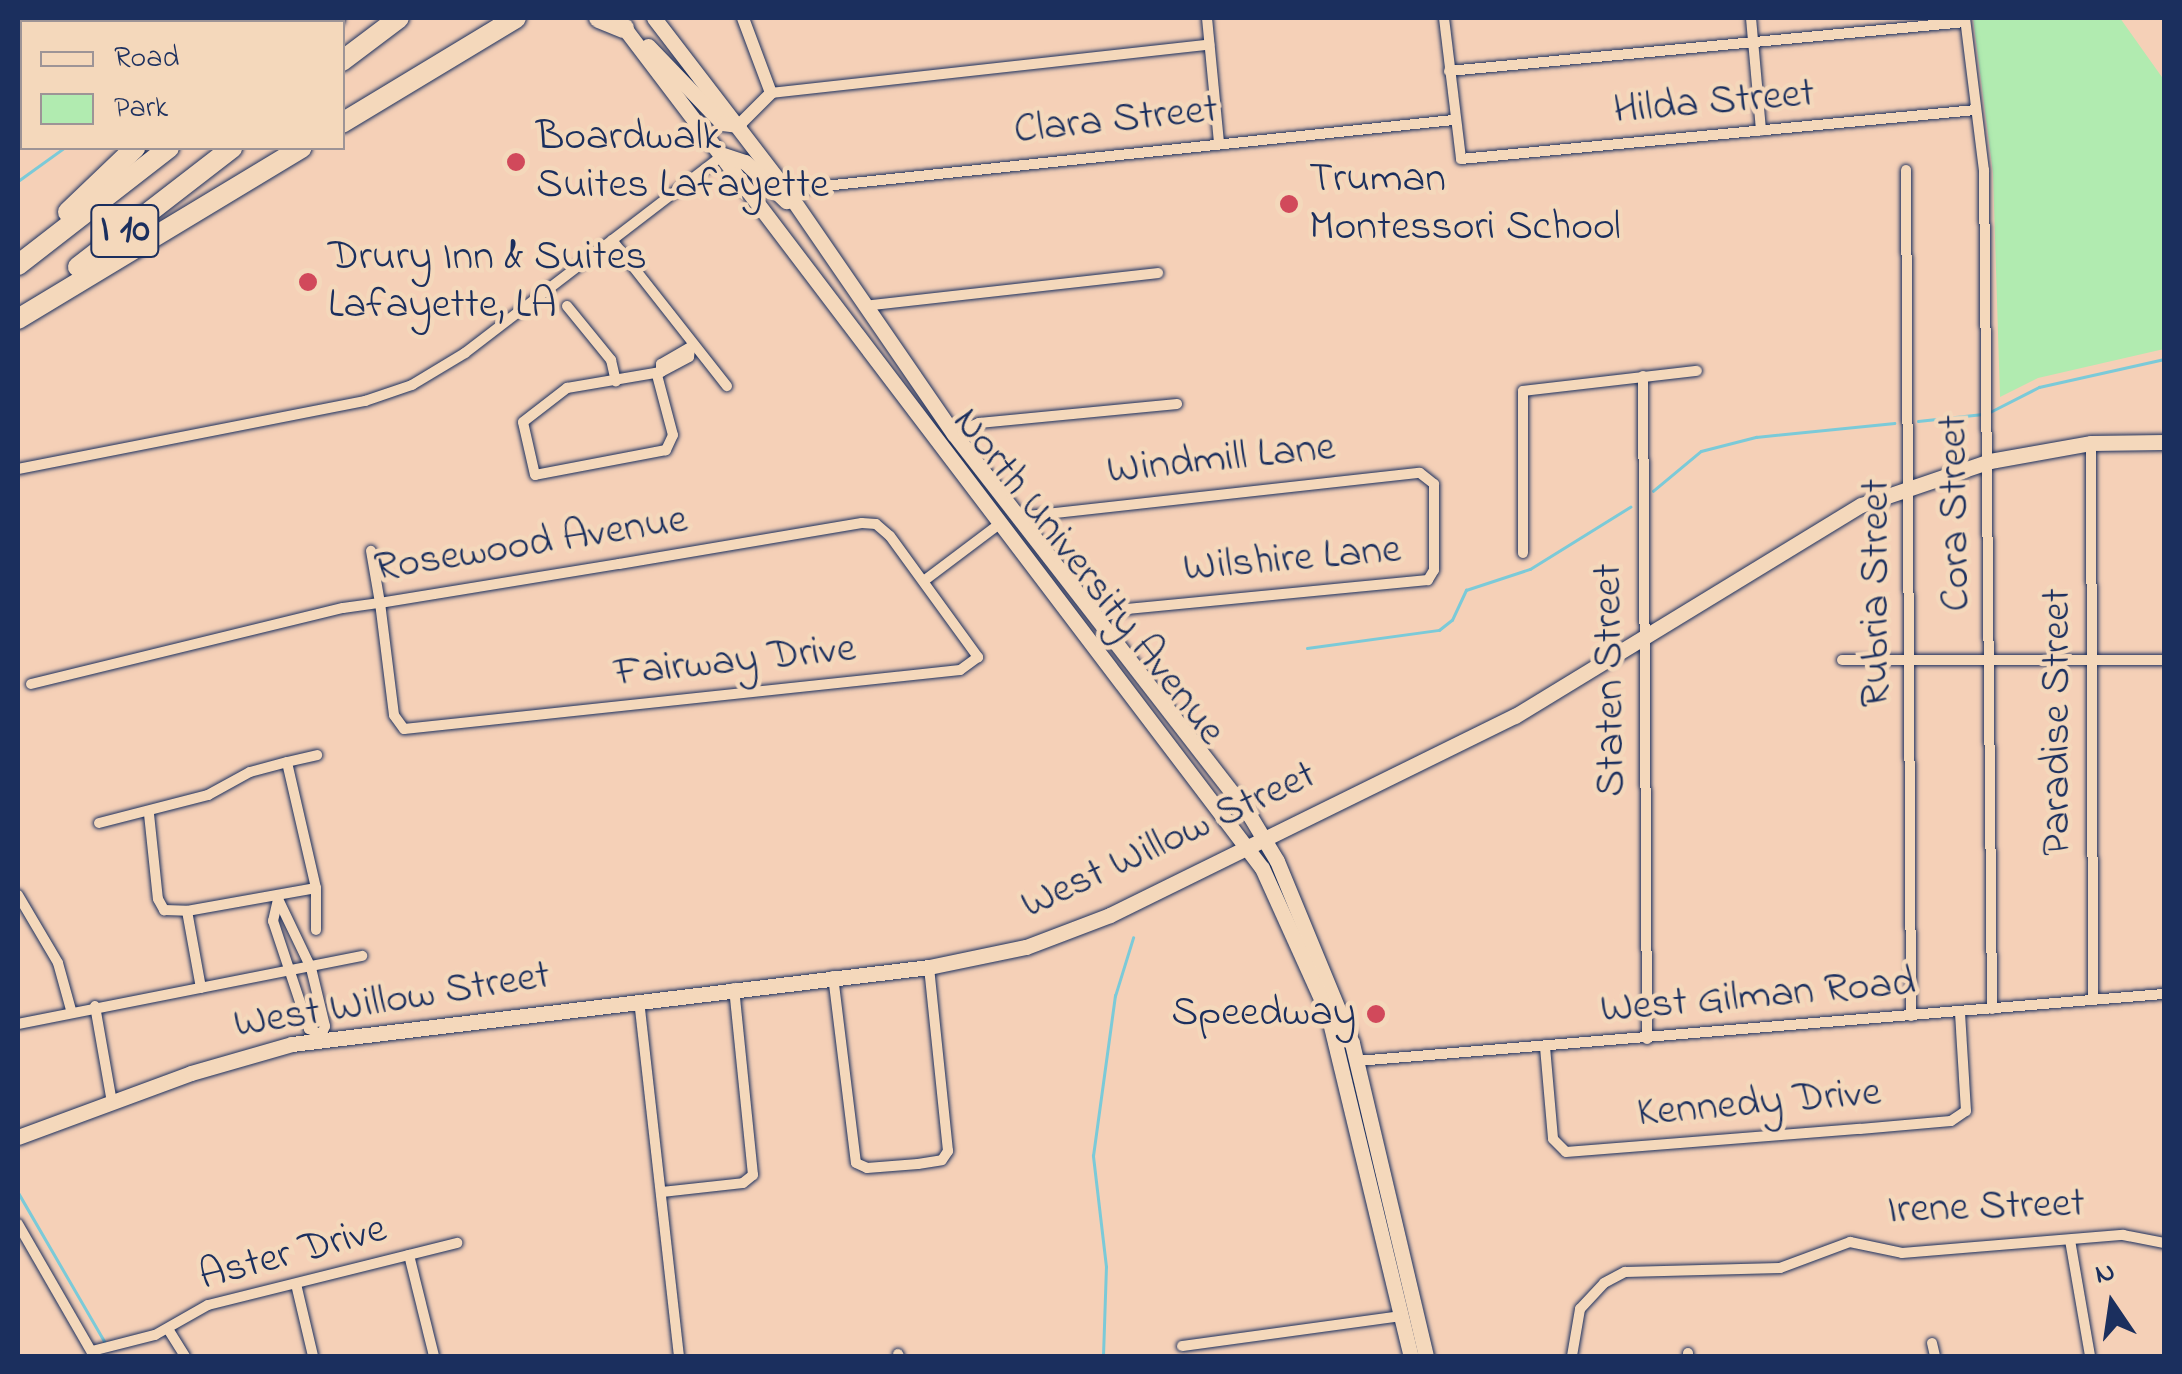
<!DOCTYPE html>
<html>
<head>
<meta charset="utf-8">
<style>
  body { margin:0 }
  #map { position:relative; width:2182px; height:1374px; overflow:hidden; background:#f5d0b7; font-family:"Indie Flower",sans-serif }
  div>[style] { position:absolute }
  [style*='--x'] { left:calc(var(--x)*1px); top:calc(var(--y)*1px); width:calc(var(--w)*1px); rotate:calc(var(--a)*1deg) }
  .green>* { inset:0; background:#b1ebb0 }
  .stream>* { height:2.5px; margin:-1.25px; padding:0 1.25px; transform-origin:1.25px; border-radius:1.25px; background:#7bcad8 }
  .roads { filter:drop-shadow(0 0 2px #1b2f5e) drop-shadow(0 0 2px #1b2f5e) }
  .minor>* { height:10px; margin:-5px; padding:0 5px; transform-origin:5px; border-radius:5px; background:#f4d8bb }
  .tertiary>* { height:12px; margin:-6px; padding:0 6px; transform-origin:6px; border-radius:6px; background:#f4d8bb }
  .secondary>* { height:15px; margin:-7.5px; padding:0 7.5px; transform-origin:7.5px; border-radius:7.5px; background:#f4d8bb }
  .motorway>* { height:20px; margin:-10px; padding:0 10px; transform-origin:10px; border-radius:10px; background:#f4d8bb }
  .dots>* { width:28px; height:28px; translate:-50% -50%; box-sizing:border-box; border:5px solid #f4d8bb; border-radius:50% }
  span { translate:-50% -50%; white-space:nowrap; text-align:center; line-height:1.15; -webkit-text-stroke:9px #f4d8bb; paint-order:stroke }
  .shield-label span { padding:2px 8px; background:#f4d8bb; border:2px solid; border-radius:8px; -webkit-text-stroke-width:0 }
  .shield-label { font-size:40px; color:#1b2f5e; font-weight:700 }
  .street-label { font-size:42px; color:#1b2f5e }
  .poi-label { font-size:42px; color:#1b2f5e }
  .left { translate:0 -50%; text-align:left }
  .right { translate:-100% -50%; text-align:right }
  .frame { position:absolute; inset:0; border:20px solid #1b2f5e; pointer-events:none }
  .legend { position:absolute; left:20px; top:20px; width:325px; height:130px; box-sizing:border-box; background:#f4d8bb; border:2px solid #9d9496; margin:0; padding:12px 18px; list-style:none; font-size:30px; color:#1b2f5e }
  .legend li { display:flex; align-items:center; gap:20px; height:50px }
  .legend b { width:50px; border:2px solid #9d9496 }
  .north { position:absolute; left:2062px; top:1254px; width:100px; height:100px; -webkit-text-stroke:8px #f4d8bb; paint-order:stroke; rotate:347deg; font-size:28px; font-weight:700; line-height:40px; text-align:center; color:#1b2f5e }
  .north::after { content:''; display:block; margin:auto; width:35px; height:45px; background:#1b2f5e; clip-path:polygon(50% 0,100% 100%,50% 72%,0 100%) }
</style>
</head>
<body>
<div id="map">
  <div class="green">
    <div style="clip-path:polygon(1973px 18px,2120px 18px,2164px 80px,2164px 349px,2038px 378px,2000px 397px,1993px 173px)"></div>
  </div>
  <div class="stream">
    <div style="--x:186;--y:22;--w:6;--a:-39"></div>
    <div style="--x:18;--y:181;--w:57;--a:-35.7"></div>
    <div style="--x:1990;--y:412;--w:55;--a:-27"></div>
    <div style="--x:2039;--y:387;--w:128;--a:-12.6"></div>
    <div style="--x:1918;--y:421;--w:65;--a:-6.1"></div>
    <div style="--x:1653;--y:491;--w:62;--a:-39.8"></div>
    <div style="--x:1701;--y:451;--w:57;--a:-14.3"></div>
    <div style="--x:1756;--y:437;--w:139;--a:-5.8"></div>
    <div style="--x:1307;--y:648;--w:133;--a:-7.8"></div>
    <div style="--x:1439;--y:630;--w:16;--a:-38"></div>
    <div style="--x:1452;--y:620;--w:33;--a:-65"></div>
    <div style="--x:1466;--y:590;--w:67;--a:-18.2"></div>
    <div style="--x:1530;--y:569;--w:118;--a:-31.8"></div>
    <div style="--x:18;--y:1192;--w:173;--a:59.9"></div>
    <div style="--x:1103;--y:1356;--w:89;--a:-88.1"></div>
    <div style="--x:1106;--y:1267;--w:112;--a:-96.7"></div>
    <div style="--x:1093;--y:1156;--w:162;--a:-82.2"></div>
    <div style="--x:1115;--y:996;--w:61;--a:-72.8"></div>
  </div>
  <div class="roads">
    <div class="minor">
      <div style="--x:1207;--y:18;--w:126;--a:84.5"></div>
      <div style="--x:1444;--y:18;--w:142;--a:83.1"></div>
      <div style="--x:1461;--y:159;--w:517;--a:-5.44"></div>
      <div style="--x:1751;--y:18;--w:113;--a:84.9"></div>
      <div style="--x:1965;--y:18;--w:153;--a:82.9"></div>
      <div style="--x:1984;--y:170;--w:839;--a:89.45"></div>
      <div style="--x:1449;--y:71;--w:518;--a:-5.42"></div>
      <div style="--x:771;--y:93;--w:441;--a:-6.3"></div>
      <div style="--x:1906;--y:170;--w:846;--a:89.66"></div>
      <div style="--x:786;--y:190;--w:671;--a:-5.99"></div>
      <div style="--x:612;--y:240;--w:186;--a:51.8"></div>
      <div style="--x:567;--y:306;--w:70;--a:50.8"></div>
      <div style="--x:611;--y:360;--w:22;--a:77"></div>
      <div style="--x:864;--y:306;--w:296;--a:-6.4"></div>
      <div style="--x:690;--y:348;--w:9;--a:96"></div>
      <div style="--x:689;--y:357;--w:32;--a:152"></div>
      <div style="--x:661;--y:372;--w:8;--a:-90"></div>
      <div style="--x:661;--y:364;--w:38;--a:-30"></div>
      <div style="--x:657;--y:375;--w:62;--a:75.1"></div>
      <div style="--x:673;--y:435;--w:17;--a:115"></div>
      <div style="--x:666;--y:450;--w:133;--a:169.2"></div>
      <div style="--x:535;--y:475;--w:54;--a:-102.8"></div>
      <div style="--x:523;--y:422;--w:56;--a:-37.7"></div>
      <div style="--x:567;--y:388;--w:95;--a:-9.7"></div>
      <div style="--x:1643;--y:376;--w:663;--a:89.65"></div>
      <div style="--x:954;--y:434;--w:27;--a:-24"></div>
      <div style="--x:979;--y:423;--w:199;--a:-5.5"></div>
      <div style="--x:2091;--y:443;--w:557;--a:89.79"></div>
      <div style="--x:18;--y:469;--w:354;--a:-11.1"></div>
      <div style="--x:365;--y:401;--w:50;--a:-18.8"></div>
      <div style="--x:412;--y:385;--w:62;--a:-31.1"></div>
      <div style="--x:465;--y:353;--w:325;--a:-37.5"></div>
      <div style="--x:1019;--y:517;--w:403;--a:-6.3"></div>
      <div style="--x:1420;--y:473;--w:18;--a:38"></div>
      <div style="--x:1434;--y:484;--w:86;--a:90"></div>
      <div style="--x:1434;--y:570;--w:12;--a:121"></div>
      <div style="--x:1428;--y:580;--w:300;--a:174.5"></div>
      <div style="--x:1129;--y:609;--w:32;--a:164"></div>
      <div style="--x:1523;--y:553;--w:162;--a:-90"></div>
      <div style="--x:1523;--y:391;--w:175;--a:-6.6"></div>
      <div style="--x:925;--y:580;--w:96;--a:-37"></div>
      <div style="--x:1842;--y:660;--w:322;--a:0"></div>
      <div style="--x:31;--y:684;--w:321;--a:-13.7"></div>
      <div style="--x:343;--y:608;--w:37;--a:-8"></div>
      <div style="--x:380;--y:603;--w:242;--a:-9.3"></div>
      <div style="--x:619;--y:564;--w:246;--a:-9.6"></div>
      <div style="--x:862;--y:523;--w:14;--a:4"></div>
      <div style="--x:876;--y:524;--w:18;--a:41"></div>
      <div style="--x:890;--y:536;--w:150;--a:54"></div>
      <div style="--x:978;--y:657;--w:22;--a:144"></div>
      <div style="--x:960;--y:670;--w:559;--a:173.94"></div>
      <div style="--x:404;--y:729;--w:17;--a:-126"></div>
      <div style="--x:394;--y:715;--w:113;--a:-97.1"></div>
      <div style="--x:380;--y:603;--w:53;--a:-99.8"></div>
      <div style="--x:149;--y:814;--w:85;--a:84"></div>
      <div style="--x:158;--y:899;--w:13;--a:61"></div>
      <div style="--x:164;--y:910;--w:23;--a:2"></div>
      <div style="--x:99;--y:823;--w:113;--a:-14.4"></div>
      <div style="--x:208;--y:795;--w:48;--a:-28.7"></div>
      <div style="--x:250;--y:772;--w:38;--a:-15"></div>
      <div style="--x:316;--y:888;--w:42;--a:90"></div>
      <div style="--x:18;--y:895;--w:79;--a:59.5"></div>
      <div style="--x:58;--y:963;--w:49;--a:74.5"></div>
      <div style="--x:833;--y:976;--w:188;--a:83"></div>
      <div style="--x:856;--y:1163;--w:12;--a:24"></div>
      <div style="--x:867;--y:1168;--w:51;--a:-4.5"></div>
      <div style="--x:918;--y:1164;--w:24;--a:-9"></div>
      <div style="--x:942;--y:1160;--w:11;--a:-56"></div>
      <div style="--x:948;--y:1151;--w:185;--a:-95.9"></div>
      <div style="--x:201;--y:988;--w:78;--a:-100.3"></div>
      <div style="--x:187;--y:911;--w:131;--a:-10.1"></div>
      <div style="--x:316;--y:888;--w:129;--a:-103"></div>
      <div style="--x:287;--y:762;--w:31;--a:-13"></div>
      <div style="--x:639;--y:1000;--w:358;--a:83.6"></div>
      <div style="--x:95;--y:1006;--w:97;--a:80"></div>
      <div style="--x:18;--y:1024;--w:351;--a:-11.2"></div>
      <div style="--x:318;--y:1033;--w:10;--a:-156"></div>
      <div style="--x:309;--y:1029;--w:114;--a:-108.4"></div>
      <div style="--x:273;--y:921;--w:23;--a:-77"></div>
      <div style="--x:278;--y:899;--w:76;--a:64.4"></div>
      <div style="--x:311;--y:968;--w:60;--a:76.4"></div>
      <div style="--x:325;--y:1026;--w:14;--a:111"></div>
      <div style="--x:1545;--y:1047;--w:92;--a:85"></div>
      <div style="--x:1553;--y:1139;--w:18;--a:45"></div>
      <div style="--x:1566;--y:1152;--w:295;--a:-4.5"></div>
      <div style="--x:1860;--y:1129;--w:91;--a:-5"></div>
      <div style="--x:1951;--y:1121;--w:18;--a:-34"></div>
      <div style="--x:1966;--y:1111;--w:99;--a:-93.5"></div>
      <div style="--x:1357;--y:1061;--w:810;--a:-4.75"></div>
      <div style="--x:662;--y:1192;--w:81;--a:-6.3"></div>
      <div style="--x:743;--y:1183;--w:13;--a:-39"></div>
      <div style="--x:753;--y:1175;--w:188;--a:-95.8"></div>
      <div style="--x:18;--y:1224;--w:152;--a:60.1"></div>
      <div style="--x:2070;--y:1240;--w:118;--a:80.2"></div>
      <div style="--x:409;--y:1255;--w:104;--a:76.1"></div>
      <div style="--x:296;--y:1284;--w:74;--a:76.7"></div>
      <div style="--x:168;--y:1329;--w:32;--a:58"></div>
      <div style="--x:1932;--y:1343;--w:13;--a:77"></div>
      <div style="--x:1182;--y:1346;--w:222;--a:-7.8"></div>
      <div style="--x:92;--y:1351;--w:65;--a:-14.3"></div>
      <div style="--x:155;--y:1335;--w:61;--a:-29.5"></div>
      <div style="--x:208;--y:1305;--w:257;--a:-14"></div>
      <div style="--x:1688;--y:1353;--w:3;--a:90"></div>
      <div style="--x:898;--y:1354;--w:2;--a:63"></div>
      <div style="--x:1572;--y:1356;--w:48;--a:-80.3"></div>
      <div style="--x:1580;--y:1309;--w:35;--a:-47"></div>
      <div style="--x:1604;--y:1283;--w:24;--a:-28"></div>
      <div style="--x:1625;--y:1272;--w:155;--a:-1.5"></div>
      <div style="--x:1780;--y:1268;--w:75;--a:-20.4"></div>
      <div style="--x:1850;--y:1242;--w:53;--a:11.9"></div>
      <div style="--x:1902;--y:1253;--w:222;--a:-4.7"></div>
      <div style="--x:2123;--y:1235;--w:42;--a:11"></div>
    </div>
    <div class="tertiary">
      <div style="--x:739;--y:125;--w:45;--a:-45"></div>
      <div style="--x:771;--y:93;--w:80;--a:-110.5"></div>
    </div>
    <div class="secondary">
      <div style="--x:654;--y:18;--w:217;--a:52.5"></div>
      <div style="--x:786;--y:190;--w:296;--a:55.5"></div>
      <div style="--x:954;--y:434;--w:483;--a:52.2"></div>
      <div style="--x:1250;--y:816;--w:52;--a:59"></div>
      <div style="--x:1277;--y:861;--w:197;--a:67.6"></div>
      <div style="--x:1352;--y:1043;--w:322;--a:76.7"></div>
      <div style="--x:619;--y:21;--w:1063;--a:52.8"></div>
      <div style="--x:1262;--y:868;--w:160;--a:65.7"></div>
      <div style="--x:1328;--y:1014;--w:352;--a:76.4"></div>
      <div style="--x:648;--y:46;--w:107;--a:46.1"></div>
      <div style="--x:722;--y:123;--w:17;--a:7"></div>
      <div style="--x:723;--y:155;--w:23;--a:18"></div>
      <div style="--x:745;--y:162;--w:57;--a:43.6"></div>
      <div style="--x:18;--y:1137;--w:184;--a:-20.3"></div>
      <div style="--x:191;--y:1073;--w:105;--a:-16"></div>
      <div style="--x:292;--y:1044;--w:642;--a:-6.89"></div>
      <div style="--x:929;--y:967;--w:99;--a:-11.7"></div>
      <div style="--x:1026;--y:947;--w:90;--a:-20.9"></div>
      <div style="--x:1110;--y:915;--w:451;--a:-26.2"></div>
      <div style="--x:1515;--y:716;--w:405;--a:-31.4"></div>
      <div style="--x:1861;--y:505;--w:136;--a:-18.8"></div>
      <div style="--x:1990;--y:461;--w:103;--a:-10.1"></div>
      <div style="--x:2091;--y:443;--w:73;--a:-0.8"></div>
    </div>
    <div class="motorway">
      <div style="--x:599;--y:18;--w:27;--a:22"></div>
      <div style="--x:255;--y:22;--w:6;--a:-39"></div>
      <div style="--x:328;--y:22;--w:8;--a:-30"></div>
      <div style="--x:342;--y:61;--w:71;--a:-37"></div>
      <div style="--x:342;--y:123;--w:203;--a:-31.1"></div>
      <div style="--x:68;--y:212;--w:93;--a:-43.7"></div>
      <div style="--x:18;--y:265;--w:191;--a:-37.8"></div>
      <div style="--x:78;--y:267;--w:195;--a:-37.7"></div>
      <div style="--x:18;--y:319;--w:331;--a:-31.1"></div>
    </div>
  </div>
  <div class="dots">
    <div style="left:516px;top:162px;background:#d1495b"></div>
    <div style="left:1289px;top:204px;background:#d1495b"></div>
    <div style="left:308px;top:282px;background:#d1495b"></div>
    <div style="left:1376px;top:1014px;background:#d1495b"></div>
  </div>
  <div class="shield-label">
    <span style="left:125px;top:231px">I 10</span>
  </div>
  <div class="street-label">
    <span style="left:1714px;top:103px;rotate:-5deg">Hilda Street</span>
    <span style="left:1116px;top:121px;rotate:-6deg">Clara Street</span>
    <span style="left:1221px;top:460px;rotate:-6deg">Windmill Lane</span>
    <span style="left:1956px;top:513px;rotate:-91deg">Cora Street</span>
    <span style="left:531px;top:545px;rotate:-9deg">Rosewood Avenue</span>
    <span style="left:1292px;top:560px;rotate:-5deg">Wilshire Lane</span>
    <span style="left:1088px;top:577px;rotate:52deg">North University Avenue</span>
    <span style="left:1877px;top:593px;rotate:-90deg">Rubria Street</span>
    <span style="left:735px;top:662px;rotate:-6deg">Fairway Drive</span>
    <span style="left:1611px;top:680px;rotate:-91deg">Staten Street</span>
    <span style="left:2058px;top:722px;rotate:-90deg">Paradise Street</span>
    <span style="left:1169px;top:841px;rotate:-25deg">West Willow Street</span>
    <span style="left:1758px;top:997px;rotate:-5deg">West Gilman Road</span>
    <span style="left:392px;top:1001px;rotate:-9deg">West Willow Street</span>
    <span style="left:1759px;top:1104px;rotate:-5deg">Kennedy Drive</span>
    <span style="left:1986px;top:1208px;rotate:-2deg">Irene Street</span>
    <span style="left:293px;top:1254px;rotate:-15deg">Aster Drive</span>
  </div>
  <div class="poi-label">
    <span class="left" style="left:536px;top:162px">Boardwalk<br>Suites Lafayette</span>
    <span class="left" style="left:1309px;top:204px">Truman<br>Montessori School</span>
    <span class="left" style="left:328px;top:282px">Drury Inn &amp; Suites<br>Lafayette, LA</span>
    <span class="right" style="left:1356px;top:1014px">Speedway</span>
  </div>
  <div class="frame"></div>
  <ul class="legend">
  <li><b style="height:12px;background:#f4d8bb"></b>Road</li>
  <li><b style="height:28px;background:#b1ebb0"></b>Park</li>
  </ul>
  <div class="north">N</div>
</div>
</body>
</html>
